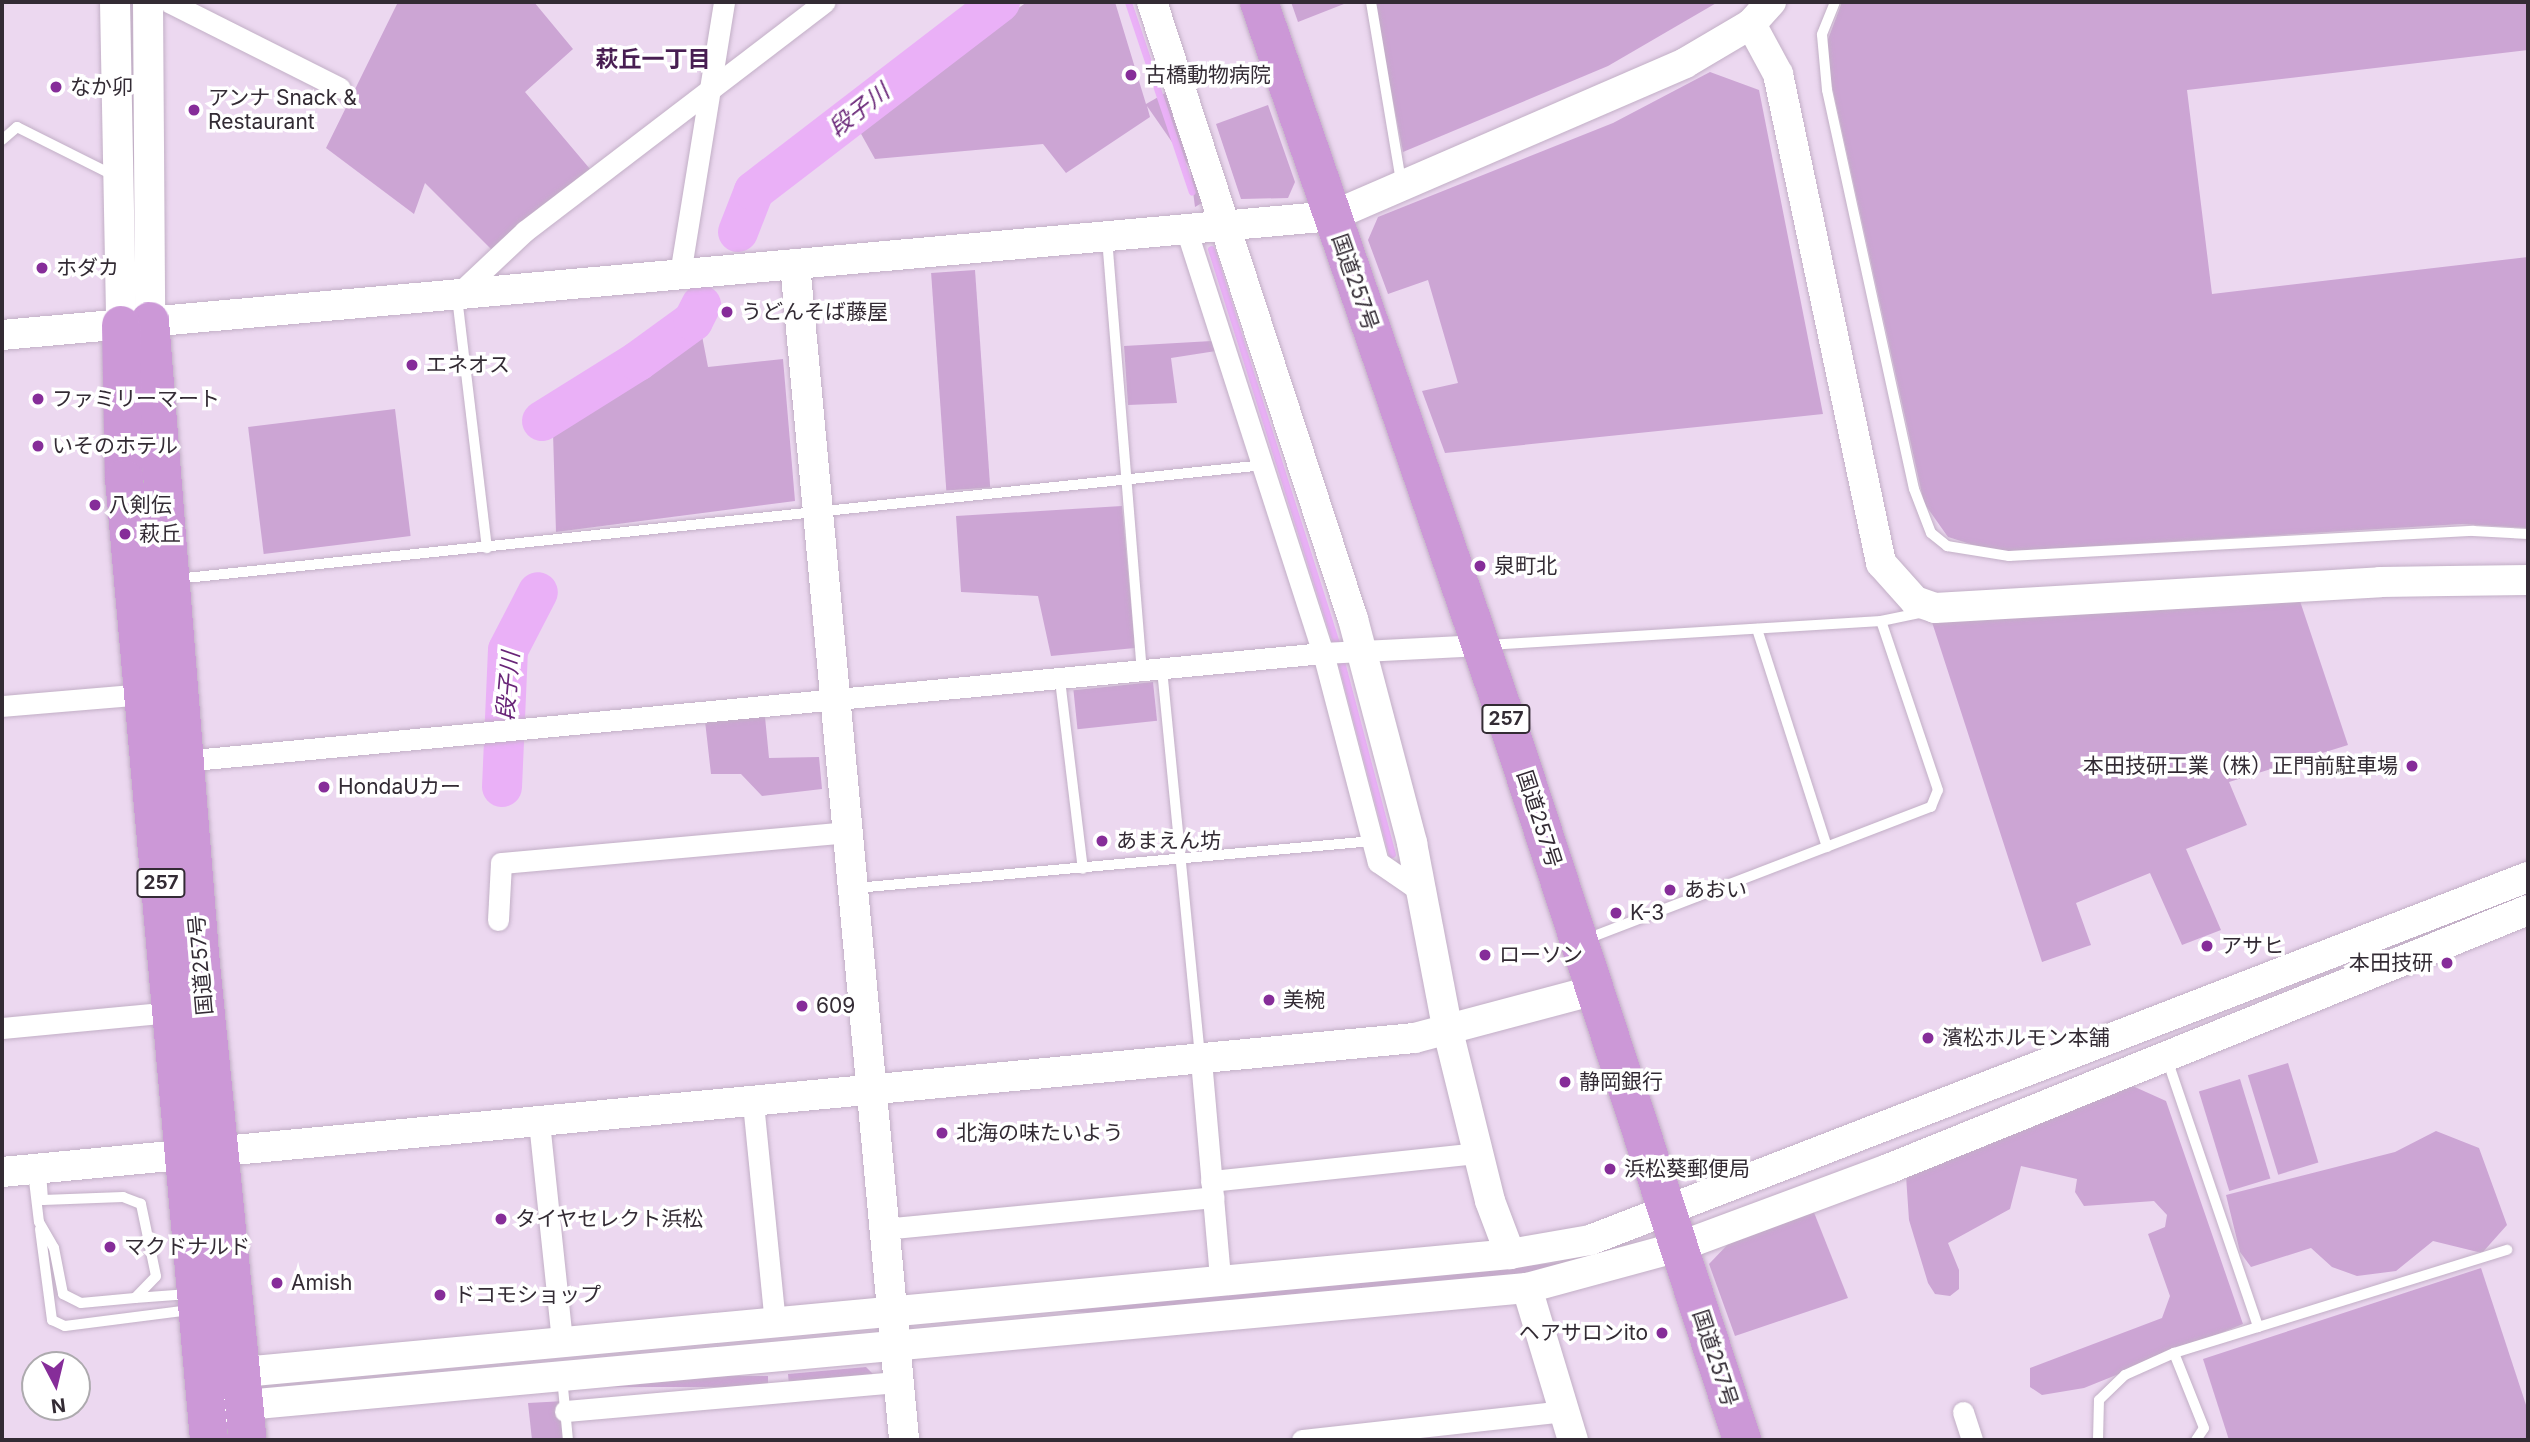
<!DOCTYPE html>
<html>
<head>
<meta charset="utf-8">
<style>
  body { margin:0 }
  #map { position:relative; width:2530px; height:1442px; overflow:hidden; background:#ecd8f0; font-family:Inter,"Noto Sans JP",sans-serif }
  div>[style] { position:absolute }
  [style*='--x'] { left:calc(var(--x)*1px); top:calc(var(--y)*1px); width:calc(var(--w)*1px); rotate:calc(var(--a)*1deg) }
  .green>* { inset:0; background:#cca5d4; transform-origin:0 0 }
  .stream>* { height:7px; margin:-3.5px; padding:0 3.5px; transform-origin:3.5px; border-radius:3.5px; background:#eab0f7 }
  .river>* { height:40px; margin:-20px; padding:0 20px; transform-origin:20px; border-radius:20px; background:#eab0f7 }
  .roads { filter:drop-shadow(0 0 2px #c2afc6) drop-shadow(0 0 2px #c2afc6) }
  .lane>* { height:10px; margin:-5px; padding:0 5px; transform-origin:5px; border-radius:5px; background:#fff }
  .street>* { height:21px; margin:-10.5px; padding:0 10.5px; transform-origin:10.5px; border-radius:10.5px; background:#fff }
  .secondary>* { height:30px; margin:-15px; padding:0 15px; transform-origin:15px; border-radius:15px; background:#fff }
  .highway>* { height:38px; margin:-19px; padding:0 19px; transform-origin:19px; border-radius:19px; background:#cc98d7 }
  .dots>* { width:19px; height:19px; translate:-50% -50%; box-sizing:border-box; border:4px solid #fff; border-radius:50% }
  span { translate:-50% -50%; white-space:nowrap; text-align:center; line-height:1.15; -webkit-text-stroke:7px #fff; paint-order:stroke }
  .shield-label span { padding:2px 5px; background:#fff; border:2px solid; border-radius:5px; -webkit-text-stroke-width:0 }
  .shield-label { font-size:19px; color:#332b34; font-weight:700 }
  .poi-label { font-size:21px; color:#332b34 }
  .left { translate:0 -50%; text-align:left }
  .right { translate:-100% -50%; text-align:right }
  .street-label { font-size:21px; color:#332b34 }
  .neighbourhood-label { font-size:23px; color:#481e52; font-weight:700 }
  .water-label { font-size:23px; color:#682477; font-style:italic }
  .frame { position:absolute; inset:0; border:4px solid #332b34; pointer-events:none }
  .north { position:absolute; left:21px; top:1351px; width:70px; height:70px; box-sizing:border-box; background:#fff; border:2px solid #adaaae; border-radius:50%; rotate:173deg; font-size:19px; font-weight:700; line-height:28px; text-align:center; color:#332b34 }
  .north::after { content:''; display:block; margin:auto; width:24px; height:32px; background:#862d99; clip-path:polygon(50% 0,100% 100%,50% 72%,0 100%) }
</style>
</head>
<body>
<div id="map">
  <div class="green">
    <div style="clip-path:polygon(398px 2px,534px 2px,573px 49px,525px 92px,590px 169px,493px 251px,425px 183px,414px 214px,326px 148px)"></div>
    <div style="clip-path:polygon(1027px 2px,1115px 2px,1146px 104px,1181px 84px,1217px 194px,1195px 207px,1190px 168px,1147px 106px,1150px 117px,1066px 173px,1043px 144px,875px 159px,855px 123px)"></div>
    <div style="clip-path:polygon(1291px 2px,1349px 2px,1298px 22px)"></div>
    <div style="clip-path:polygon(1374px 2px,1718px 2px,1608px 66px,1403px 152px)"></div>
    <div style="clip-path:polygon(1842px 2px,2528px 2px,2528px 50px,2187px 90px,2212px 294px,2528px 257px,2528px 528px,2462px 524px,1996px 552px,1948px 537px,1924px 503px,1829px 72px,1827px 42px)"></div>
    <div style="clip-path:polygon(1710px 72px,1759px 90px,1823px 414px,1445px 453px,1422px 391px,1458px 383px,1428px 280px,1388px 294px,1368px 240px,1378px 217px,1613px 123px)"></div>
    <div style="clip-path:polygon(1268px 105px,1295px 182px,1288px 198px,1241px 199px,1216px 124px)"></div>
    <div style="left:975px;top:270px;width:218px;height:44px;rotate:86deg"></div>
    <div style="clip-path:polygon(698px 315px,708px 367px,783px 359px,795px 501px,556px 532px,553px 433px,566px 389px)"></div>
    <div style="clip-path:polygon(1212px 341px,1216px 351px,1171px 358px,1177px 403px,1128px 405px,1124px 346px)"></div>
    <div style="left:395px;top:409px;width:128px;height:148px;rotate:83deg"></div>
    <div style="clip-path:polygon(1122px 506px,1135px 648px,1051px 656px,1038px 596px,961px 592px,956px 516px)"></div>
    <div style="clip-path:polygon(2300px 601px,2348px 745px,2229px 782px,2247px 825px,2186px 849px,2221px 930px,2182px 945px,2150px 873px,2076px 903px,2091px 945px,2042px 962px,1930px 616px)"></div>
    <div style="left:1153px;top:682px;width:39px;height:80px;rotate:84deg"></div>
    <div style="clip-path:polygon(765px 717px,769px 758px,819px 757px,822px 789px,762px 796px,741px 774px,711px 774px,705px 721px)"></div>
    <div style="left:2288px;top:1063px;width:104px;height:42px;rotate:73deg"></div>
    <div style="left:2240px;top:1079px;width:104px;height:43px;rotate:73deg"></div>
    <div style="clip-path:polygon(2126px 1083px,2166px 1101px,2243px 1324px,2084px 1388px,2042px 1395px,2030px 1387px,2030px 1368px,2162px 1318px,2170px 1296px,2148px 1234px,2165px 1227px,2167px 1215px,2154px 1201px,2084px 1206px,2075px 1192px,2077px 1179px,2021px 1166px,2010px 1209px,1948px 1243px,1959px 1270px,1959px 1289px,1950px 1296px,1935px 1294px,1928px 1283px,1909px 1220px,1906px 1176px)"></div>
    <div style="clip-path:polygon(2436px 1131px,2479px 1148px,2507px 1225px,2482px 1253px,2433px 1241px,2396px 1271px,2357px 1276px,2332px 1267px,2311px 1248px,2251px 1267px,2240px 1252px,2226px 1195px,2395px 1152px)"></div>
    <div style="clip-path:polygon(1813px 1210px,1848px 1298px,1735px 1336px,1709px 1264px,1731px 1241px)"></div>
    <div style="clip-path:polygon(1577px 1261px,1546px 1273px,1113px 1314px,1045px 1310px)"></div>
    <div style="clip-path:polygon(2481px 1268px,2528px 1411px,2528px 1440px,2229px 1440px,2203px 1359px)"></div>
    <div style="clip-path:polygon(866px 1367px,875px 1376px,789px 1385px,788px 1374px)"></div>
    <div style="left:768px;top:1376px;width:11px;height:193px;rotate:90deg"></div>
    <div style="clip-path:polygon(565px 1401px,569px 1440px,532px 1440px,528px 1403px)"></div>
  </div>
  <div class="stream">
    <div style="--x:1128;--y:2;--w:200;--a:71.4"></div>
    <div style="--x:1211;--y:249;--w:421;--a:72.4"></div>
    <div style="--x:1338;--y:650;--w:211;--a:75.2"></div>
  </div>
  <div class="river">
    <div style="--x:738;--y:232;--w:44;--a:-68.7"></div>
    <div style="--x:754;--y:191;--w:310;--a:-37.5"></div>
    <div style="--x:542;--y:421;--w:113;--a:-32"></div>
    <div style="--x:638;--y:361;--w:68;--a:-36"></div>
    <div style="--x:693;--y:321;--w:18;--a:-63"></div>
    <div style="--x:502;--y:787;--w:137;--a:-87.5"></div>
    <div style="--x:508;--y:650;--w:65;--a:-62.7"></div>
  </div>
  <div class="roads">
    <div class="lane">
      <div style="--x:1371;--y:2;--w:182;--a:80.5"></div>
      <div style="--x:1835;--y:2;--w:35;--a:112"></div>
      <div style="--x:1822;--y:35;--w:55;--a:84.8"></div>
      <div style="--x:1827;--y:90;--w:408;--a:77.7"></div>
      <div style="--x:1914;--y:489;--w:47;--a:68.9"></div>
      <div style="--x:1931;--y:533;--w:21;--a:39"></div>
      <div style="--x:1947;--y:546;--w:63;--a:9.2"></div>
      <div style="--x:2009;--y:556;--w:465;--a:-3.1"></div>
      <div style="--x:2473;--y:531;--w:55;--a:3.1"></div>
      <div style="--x:2;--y:140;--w:20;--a:-41"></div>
      <div style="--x:17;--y:127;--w:110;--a:26.6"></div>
      <div style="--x:1107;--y:238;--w:435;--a:85.4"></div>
      <div style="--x:457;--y:297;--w:253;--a:83.2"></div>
      <div style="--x:176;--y:579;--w:1094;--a:-5.98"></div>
      <div style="--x:1757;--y:629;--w:229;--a:72.2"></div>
      <div style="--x:1488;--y:645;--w:394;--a:-3.5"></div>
      <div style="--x:1881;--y:621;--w:45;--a:-11.6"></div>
      <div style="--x:1162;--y:669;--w:390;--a:84.4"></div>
      <div style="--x:1060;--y:680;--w:190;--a:83.1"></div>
      <div style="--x:856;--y:888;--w:518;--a:-5.2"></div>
      <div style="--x:1584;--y:940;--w:372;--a:-21"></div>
      <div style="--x:1931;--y:807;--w:18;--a:-68"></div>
      <div style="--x:1938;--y:790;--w:178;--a:-108.6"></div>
      <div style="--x:2167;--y:1059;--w:283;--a:71.2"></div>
      <div style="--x:2258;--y:1327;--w:261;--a:-17.2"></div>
      <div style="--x:33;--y:1172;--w:50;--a:83.2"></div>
      <div style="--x:39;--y:1222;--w:30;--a:60"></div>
      <div style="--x:54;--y:1248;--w:47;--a:78.9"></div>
      <div style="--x:63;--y:1294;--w:20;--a:27"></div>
      <div style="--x:81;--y:1303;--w:54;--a:-5.3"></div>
      <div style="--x:135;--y:1298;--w:30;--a:-46"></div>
      <div style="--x:156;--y:1276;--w:74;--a:-101.8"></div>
      <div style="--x:141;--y:1204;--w:19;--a:-159"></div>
      <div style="--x:123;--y:1197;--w:80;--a:177.9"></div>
      <div style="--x:43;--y:1200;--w:29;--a:-94"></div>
      <div style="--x:40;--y:1229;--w:92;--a:82.5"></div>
      <div style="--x:52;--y:1320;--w:14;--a:25"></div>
      <div style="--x:65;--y:1326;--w:126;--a:-7.3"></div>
      <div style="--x:135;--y:1298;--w:54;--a:-4.2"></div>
      <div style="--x:562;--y:1377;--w:63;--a:84.6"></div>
      <div style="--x:2098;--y:1440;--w:40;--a:-88.6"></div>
      <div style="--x:2099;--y:1400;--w:36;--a:-44"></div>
      <div style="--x:2125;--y:1375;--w:54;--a:-24.2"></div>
      <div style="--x:2196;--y:1440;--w:14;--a:-56"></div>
      <div style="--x:2204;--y:1428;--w:81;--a:-111.8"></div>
      <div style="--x:2174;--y:1353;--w:88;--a:-17.2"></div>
    </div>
    <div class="street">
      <div style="--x:169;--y:2;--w:191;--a:26.7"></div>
      <div style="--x:1186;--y:229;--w:446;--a:72.1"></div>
      <div style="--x:1323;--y:653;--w:216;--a:75.3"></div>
      <div style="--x:1378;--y:862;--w:55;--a:34.6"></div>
      <div style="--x:680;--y:274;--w:276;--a:-80.8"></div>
      <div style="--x:457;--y:295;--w:93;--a:-43.3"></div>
      <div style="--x:525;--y:231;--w:377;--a:-37.4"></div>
      <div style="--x:2;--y:706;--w:144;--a:-4.8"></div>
      <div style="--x:183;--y:761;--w:1145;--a:-5.41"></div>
      <div style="--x:1323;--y:653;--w:158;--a:-2.9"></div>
      <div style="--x:498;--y:920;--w:57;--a:-87"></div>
      <div style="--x:501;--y:863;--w:347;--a:-5.1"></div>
      <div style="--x:2;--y:1028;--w:169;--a:-5.4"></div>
      <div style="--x:1201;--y:1060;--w:219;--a:85"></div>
      <div style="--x:753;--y:1103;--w:220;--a:84.3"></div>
      <div style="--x:539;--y:1122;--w:219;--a:84"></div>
      <div style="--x:1211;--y:1181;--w:268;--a:-6"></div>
      <div style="--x:883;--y:1229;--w:332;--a:-5.5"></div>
      <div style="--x:565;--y:1411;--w:334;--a:-5"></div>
      <div style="--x:1963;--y:1412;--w:29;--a:72"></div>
      <div style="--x:1302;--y:1440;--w:265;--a:-6.3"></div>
    </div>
    <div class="secondary">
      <div style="--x:115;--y:2;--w:323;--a:88.9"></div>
      <div style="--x:148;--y:2;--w:319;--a:89.6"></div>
      <div style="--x:1152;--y:2;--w:649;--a:71.96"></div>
      <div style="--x:1353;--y:619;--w:232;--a:75.2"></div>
      <div style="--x:1412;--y:843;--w:191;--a:79.2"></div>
      <div style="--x:1448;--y:1031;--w:175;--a:76.1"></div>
      <div style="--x:1490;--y:1201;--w:57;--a:69.3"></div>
      <div style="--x:1751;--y:24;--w:57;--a:61.6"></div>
      <div style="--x:1778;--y:74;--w:500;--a:78.1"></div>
      <div style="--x:1881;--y:563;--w:51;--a:48.2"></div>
      <div style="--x:1915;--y:601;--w:21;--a:19"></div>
      <div style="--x:1935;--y:608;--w:446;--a:-3.3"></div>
      <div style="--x:2380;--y:582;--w:148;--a:-0.8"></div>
      <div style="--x:795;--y:264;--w:1181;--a:84.7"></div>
      <div style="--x:2;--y:335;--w:1335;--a:-5.11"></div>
      <div style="--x:1332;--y:216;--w:385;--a:-23.4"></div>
      <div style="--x:1685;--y:63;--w:77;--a:-30.6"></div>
      <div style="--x:1751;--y:24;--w:30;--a:-48"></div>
      <div style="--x:2;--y:1172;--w:1419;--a:-5.42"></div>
      <div style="--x:1415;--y:1038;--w:186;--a:-14.9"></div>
      <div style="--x:1527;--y:1288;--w:159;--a:73.2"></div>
      <div style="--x:224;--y:1380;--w:21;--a:-23"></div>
      <div style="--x:243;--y:1372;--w:1272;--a:-5.32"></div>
      <div style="--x:1510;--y:1254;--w:81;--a:-9.9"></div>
      <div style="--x:1590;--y:1240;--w:1006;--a:-21.16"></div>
      <div style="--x:224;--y:1407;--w:1308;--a:-5.22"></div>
      <div style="--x:1527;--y:1288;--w:156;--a:-15.2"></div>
      <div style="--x:1678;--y:1247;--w:224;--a:-20.4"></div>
      <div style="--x:1888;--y:1169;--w:690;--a:-22.03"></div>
    </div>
    <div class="highway">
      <div style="--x:1259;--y:2;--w:770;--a:70.98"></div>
      <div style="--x:1510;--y:730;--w:747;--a:71.9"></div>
      <div style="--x:150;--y:321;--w:635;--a:85.48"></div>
      <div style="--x:200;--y:954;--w:488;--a:84.4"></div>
      <div style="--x:121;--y:325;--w:153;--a:88.9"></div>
      <div style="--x:124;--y:478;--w:966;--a:84.95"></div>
    </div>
  </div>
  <div class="dots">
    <div style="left:1131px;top:75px;background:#862d99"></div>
    <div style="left:56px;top:87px;background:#862d99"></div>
    <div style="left:194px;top:110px;background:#862d99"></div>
    <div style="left:42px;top:268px;background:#862d99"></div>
    <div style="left:727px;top:312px;background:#862d99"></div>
    <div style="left:412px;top:365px;background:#862d99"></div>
    <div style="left:38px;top:399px;background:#862d99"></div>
    <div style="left:38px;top:446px;background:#862d99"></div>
    <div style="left:95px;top:505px;background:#862d99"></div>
    <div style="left:125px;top:534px;background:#862d99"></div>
    <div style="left:1480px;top:566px;background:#862d99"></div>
    <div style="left:2412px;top:766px;background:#862d99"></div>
    <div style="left:324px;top:787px;background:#862d99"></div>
    <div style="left:1102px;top:841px;background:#862d99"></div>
    <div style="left:1670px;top:890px;background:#862d99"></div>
    <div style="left:1616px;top:913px;background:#862d99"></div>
    <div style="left:2207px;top:946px;background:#862d99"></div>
    <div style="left:1485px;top:955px;background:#862d99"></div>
    <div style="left:2447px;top:963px;background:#862d99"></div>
    <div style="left:1269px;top:1000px;background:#862d99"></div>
    <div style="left:802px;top:1006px;background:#862d99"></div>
    <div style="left:1928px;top:1038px;background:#862d99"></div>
    <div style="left:1565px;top:1082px;background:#862d99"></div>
    <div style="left:942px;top:1133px;background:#862d99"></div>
    <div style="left:1610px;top:1169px;background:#862d99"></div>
    <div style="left:501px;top:1219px;background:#862d99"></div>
    <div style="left:110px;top:1247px;background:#862d99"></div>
    <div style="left:277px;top:1283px;background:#862d99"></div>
    <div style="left:440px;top:1295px;background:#862d99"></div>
    <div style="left:1662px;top:1333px;background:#862d99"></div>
  </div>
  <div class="shield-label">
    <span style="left:1506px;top:719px">257</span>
    <span style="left:161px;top:883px">257</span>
  </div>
  <div class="poi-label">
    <span class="left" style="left:1145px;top:75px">古橋動物病院</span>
    <span class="left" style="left:70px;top:87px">なか卯</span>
    <span class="left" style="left:208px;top:110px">アンナ Snack &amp;<br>Restaurant</span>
    <span class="left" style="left:56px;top:268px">ホダカ</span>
    <span class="left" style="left:741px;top:312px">うどんそば藤屋</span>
    <span class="left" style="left:426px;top:365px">エネオス</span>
    <span class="left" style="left:52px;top:399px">ファミリーマート</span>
    <span class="left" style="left:52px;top:446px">いそのホテル</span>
    <span class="left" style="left:109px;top:505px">八剣伝</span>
    <span class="left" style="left:139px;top:534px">萩丘</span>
    <span class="left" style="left:1494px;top:566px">泉町北</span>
    <span class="right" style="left:2398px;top:766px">本田技研工業（株）正門前駐車場</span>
    <span class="left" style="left:338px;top:787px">HondaUカー</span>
    <span class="left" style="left:1116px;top:841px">あまえん坊</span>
    <span class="left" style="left:1684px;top:890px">あおい</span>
    <span class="left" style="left:1630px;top:913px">K-3</span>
    <span class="left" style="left:2221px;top:946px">アサヒ</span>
    <span class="left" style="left:1499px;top:955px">ローソン</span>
    <span class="right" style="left:2433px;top:963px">本田技研</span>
    <span class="left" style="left:1283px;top:1000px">美椀</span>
    <span class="left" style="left:816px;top:1006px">609</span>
    <span class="left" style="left:1942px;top:1038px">濱松ホルモン本舗</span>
    <span class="left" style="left:1579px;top:1082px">静岡銀行</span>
    <span class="left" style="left:956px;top:1133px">北海の味たいよう</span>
    <span class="left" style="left:1624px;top:1169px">浜松葵郵便局</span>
    <span class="left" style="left:515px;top:1219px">タイヤセレクト浜松</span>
    <span class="left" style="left:124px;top:1247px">マクドナルド</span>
    <span class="left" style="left:291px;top:1283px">Amish</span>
    <span class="left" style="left:454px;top:1295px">ドコモショップ</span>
    <span class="right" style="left:1648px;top:1333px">ヘアサロンito</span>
  </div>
  <div class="street-label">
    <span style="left:1355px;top:282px;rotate:71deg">国道257号</span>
    <span style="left:1539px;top:819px;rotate:72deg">国道257号</span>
    <span style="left:201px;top:965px;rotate:-95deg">国道257号</span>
    <span style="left:1715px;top:1358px;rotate:72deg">国道257号</span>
  </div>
  <div class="neighbourhood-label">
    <span style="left:653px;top:59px">萩丘一丁目</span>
  </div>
  <div class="water-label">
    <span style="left:859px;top:110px;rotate:-38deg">段子川</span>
    <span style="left:508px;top:686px;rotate:-85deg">段子川</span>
  </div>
  <div class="frame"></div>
  <div class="north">N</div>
</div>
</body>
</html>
